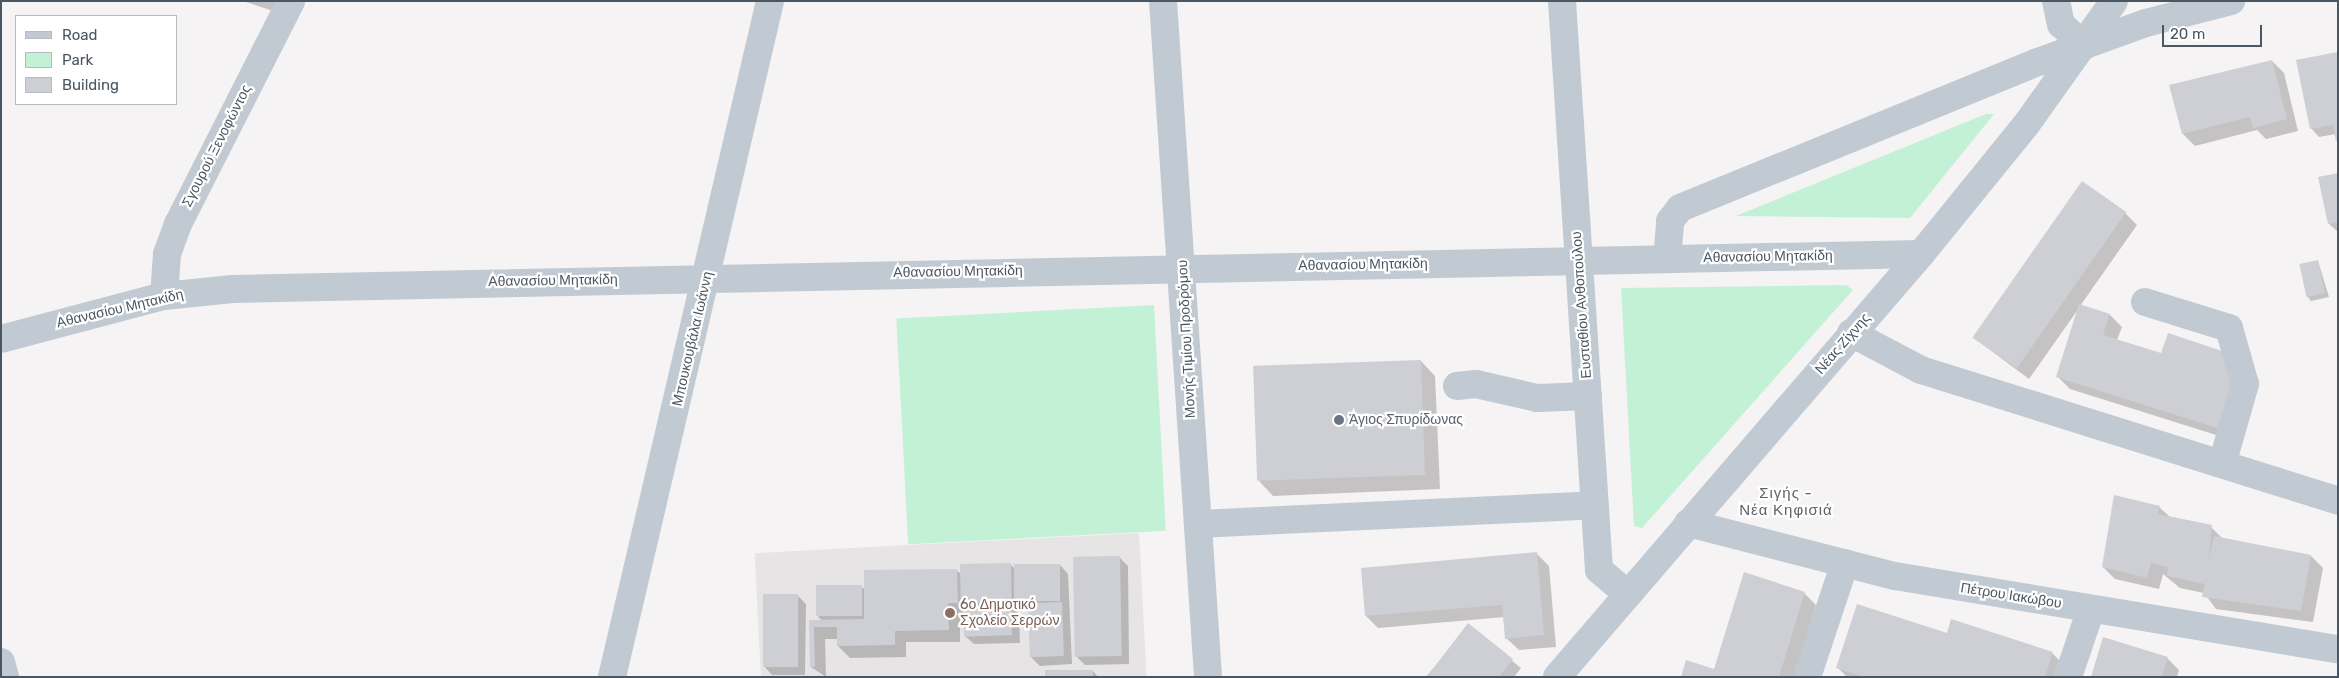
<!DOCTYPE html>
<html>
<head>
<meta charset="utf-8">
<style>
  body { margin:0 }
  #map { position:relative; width:2339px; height:678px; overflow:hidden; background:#f5f3f3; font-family:Rubik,sans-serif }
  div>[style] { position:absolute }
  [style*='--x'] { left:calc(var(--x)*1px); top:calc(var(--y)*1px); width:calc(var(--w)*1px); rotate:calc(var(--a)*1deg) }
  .education>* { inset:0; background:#e6e4e5; transform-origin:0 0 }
  .green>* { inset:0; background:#c3f1d5; transform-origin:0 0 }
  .shadow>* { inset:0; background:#0003 }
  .building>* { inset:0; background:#cdcfd5; transform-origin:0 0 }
  .minor>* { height:28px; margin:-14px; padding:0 14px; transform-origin:14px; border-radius:14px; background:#c1cad2 }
  .dots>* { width:14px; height:14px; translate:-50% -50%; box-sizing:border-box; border:2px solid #fff; border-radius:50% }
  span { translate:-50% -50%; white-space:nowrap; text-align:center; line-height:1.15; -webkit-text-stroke:4.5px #fff; paint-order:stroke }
  .street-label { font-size:14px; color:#4a5661 }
  .worship-label { font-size:14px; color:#5b616d }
  .left { translate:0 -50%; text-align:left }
  .education-label { font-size:14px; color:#785e54 }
  .neighbourhood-label { font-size:15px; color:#5f6368; letter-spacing:1px }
  .frame { position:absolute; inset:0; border:2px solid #4a5661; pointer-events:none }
  .legend { position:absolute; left:15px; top:15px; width:162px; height:90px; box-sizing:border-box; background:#fff; border:1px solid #b7bbc0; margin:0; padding:6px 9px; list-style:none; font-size:15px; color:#4a5661 }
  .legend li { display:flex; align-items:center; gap:10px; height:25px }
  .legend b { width:25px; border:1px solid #b7bbc0 }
  .scale { position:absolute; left:2162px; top:25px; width:100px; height:22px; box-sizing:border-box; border:2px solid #4a5661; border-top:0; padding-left:6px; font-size:15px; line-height:18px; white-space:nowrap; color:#4a5661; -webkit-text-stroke:4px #fff; paint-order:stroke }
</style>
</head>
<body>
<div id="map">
  <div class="education">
    <div style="left:1139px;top:533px;width:144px;height:385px;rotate:87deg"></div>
  </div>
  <div class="green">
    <div style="clip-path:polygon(1986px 114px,1994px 114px,1910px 218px,1736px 216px)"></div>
    <div style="clip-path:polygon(1846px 285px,1853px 290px,1642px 528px,1634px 526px,1621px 288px)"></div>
    <div style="left:1154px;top:305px;width:226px;height:258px;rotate:87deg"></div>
  </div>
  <div class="shadow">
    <div style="clip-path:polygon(243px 1px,276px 1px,273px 11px)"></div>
    <div style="clip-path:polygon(2338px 54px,2338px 141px,2336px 134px,2319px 137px,2311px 128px)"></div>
    <div style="clip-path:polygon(2272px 61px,2284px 73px,2298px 131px,2266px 139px,2257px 130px,2195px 146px,2183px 134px,2171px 86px)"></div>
    <div style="clip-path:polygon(2338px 174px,2338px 232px,2329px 224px,2319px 178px)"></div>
    <div style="clip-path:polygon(2125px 213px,2137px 225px,2080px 306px,2110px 315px,2122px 327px,2117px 340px,2162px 355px,2249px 369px,2232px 440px,2070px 389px,2058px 377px,2079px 308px,2029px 379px,1974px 338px)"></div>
    <div style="clip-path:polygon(2318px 261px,2329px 297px,2311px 301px,2307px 296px)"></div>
    <div style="clip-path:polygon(1421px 361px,1435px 376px,1440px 489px,1273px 496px,1259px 481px)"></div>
    <div style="clip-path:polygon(2159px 507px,2171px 518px,2211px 527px,2223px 539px,2311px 556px,2323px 568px,2313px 622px,2216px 609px,2204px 593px,2180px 588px,2163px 574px,2159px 589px,2115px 579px,2103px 567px)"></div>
    <div style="clip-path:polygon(1537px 554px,1549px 566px,1556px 647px,1519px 650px,1506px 638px,1505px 617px,1378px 628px,1366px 616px)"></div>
    <div style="clip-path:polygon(1119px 557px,1128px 566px,1129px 664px,1085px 665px,1076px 656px)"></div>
    <div style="clip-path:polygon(1010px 564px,1015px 569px,1060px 565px,1068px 574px,1072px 664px,1040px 666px,1031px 657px,1029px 609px,1020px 604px,1020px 610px,1015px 610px,1019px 614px,1020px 643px,974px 644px,965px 636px,965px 615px,960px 615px,960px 642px,906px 642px,906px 657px,850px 658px,838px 646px,838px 639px,825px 639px,826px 677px,811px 667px,811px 621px,823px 621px,818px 617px,861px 586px,865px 590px,956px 570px,962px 575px)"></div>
    <div style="clip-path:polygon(1804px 593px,1816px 605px,1794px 677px,1682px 677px,1715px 671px)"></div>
    <div style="clip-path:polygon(797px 595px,806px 604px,805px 675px,772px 675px,764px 666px)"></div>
    <div style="clip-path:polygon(1468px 625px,1521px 668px,1514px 677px,1427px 676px)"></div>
    <div style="clip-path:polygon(1948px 634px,2052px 653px,2064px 665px,2061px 677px,1847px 677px,1838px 668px)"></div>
    <div style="clip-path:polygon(2167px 658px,2179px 670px,2177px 677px,2092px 677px)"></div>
    <div style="clip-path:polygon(1093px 671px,1098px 677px,1047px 677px)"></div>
  </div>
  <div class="building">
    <div style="clip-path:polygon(2338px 52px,2338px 140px,2336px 141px,2333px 125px,2310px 129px,2296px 60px)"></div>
    <div style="clip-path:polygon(2272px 60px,2287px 119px,2253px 128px,2250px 117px,2182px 134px,2169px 85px)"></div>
    <div style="clip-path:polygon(2338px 173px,2338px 222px,2328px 224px,2318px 177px)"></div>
    <div style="left:2082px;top:181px;width:54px;height:191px;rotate:35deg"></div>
    <div style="left:2318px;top:260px;width:34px;height:19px;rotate:78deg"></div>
    <div style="clip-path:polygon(2079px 304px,2110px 314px,2103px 335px,2161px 353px,2168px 333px,2237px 356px,2220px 429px,2056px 377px)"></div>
    <div style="left:1421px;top:360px;width:115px;height:168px;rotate:88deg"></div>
    <div style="clip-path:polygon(2114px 495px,2160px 506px,2158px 514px,2212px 525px,2209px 558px,2214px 536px,2311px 555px,2301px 611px,2202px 597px,2205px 584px,2167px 576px,2168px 567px,2151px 563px,2147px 578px,2102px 567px)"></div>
    <div style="clip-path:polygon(1537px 552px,1544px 635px,1505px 639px,1502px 605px,1365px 616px,1361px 568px)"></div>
    <div style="left:1120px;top:556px;width:100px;height:47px;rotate:89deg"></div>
    <div style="left:1011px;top:563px;width:39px;height:51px;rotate:89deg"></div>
    <div style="left:1014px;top:564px;width:46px;height:37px"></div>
    <div style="clip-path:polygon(957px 569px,958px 603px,948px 603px,949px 630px,895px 631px,895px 645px,837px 646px,837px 627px,814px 627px,815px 667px,810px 667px,809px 620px,864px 619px,864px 570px)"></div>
    <div style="clip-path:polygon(1744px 572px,1805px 592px,1779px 677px,1681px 677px,1686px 660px,1714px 669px)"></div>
    <div style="left:862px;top:585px;width:31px;height:46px;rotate:90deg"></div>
    <div style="left:763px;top:594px;width:35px;height:73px"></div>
    <div style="left:1062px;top:602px;width:54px;height:34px;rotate:88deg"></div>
    <div style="clip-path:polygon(1857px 604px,1947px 633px,1951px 619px,2053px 652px,2045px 677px,1863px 677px,1836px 668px)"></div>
    <div style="left:1011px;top:605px;width:30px;height:48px;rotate:88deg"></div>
    <div style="clip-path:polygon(1468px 623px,1513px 659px,1499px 677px,1427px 677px)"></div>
    <div style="clip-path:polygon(2103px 637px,2168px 657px,2162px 677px,2091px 677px)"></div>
    <div style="left:1045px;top:670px;width:48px;height:7px"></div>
  </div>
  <div class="minor">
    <div style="--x:1163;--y:1;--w:677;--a:86.19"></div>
    <div style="--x:1562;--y:1;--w:570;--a:86.28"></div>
    <div style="--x:1599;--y:570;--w:38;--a:40"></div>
    <div style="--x:2056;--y:1;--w:24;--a:78"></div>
    <div style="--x:2061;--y:24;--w:32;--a:44"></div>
    <div style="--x:1667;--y:259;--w:38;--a:-85"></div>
    <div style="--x:1670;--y:221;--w:16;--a:-52"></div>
    <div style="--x:1680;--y:208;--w:387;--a:-22.2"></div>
    <div style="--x:2038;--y:62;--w:115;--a:-19.9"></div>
    <div style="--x:2146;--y:23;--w:88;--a:-14.5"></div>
    <div style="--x:164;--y:296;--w:42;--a:-85.9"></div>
    <div style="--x:167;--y:254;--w:32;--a:-70"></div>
    <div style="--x:178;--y:224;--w:250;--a:-63.1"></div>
    <div style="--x:2145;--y:302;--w:88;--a:17.2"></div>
    <div style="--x:2229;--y:328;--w:58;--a:74.1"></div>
    <div style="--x:2245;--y:384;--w:83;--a:106"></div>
    <div style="--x:1851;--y:333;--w:79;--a:27.9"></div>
    <div style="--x:1921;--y:370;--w:437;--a:17.4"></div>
    <div style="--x:1;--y:339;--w:169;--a:-14.8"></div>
    <div style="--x:164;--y:296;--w:69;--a:-5.8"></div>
    <div style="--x:233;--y:289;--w:1688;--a:-1.19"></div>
    <div style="--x:1457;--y:386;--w:19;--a:-6"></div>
    <div style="--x:1476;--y:384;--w:63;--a:12.9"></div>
    <div style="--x:1537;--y:398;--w:51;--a:-2.2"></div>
    <div style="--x:1688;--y:523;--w:214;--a:14.4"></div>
    <div style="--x:1895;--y:576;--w:449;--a:9.4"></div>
    <div style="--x:1198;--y:524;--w:397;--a:-2.7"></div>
    <div style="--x:1;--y:662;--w:16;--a:75"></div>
    <div style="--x:612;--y:677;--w:694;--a:-76.84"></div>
    <div style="--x:1557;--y:677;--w:558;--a:-49.29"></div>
    <div style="--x:1921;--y:254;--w:166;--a:-50.9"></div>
    <div style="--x:2026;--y:125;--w:152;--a:-54.6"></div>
    <div style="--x:1807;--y:677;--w:120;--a:-71.6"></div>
    <div style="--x:2068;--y:677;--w:72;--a:-71.3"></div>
  </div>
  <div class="dots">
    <div style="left:1339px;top:420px;background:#6b7280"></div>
    <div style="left:950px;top:613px;background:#8d6e63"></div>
  </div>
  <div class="street-label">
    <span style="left:217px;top:146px;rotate:-63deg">Σγουρού Ξενοφώντος</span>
    <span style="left:1768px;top:257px;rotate:-1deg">Αθανασίου Μητακίδη</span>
    <span style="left:1363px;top:265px;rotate:-1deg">Αθανασίου Μητακίδη</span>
    <span style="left:958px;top:272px;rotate:-1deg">Αθανασίου Μητακίδη</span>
    <span style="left:553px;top:281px;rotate:-1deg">Αθανασίου Μητακίδη</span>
    <span style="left:1582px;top:305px;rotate:-94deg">Ευσταθίου Ανθοπούλου</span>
    <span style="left:120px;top:309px;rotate:-13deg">Αθανασίου Μητακίδη</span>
    <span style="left:693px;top:339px;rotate:-77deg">Μπουκουβάλα Ιωάννη</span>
    <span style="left:1187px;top:339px;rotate:-93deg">Μονής Τιμίου Προδρόμου</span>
    <span style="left:1843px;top:344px;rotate:-49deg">Νέας Ζίχνης</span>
    <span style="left:2011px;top:596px;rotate:9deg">Πέτρου Ιακώβου</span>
  </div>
  <div class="worship-label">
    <span class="left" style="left:1349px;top:420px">Άγιος Σπυρίδωνας</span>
  </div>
  <div class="education-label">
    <span class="left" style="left:960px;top:613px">6ο Δημοτικό<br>Σχολείο Σερρών</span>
  </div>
  <div class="neighbourhood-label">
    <span style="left:1786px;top:502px">Σιγής -<br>Νέα Κηφισιά</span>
  </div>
  <div class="frame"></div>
  <ul class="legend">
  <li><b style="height:6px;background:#c1cad2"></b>Road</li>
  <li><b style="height:14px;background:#c3f1d5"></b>Park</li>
  <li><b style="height:14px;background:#cdcfd5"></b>Building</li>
  </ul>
  <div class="scale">20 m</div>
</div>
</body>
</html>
